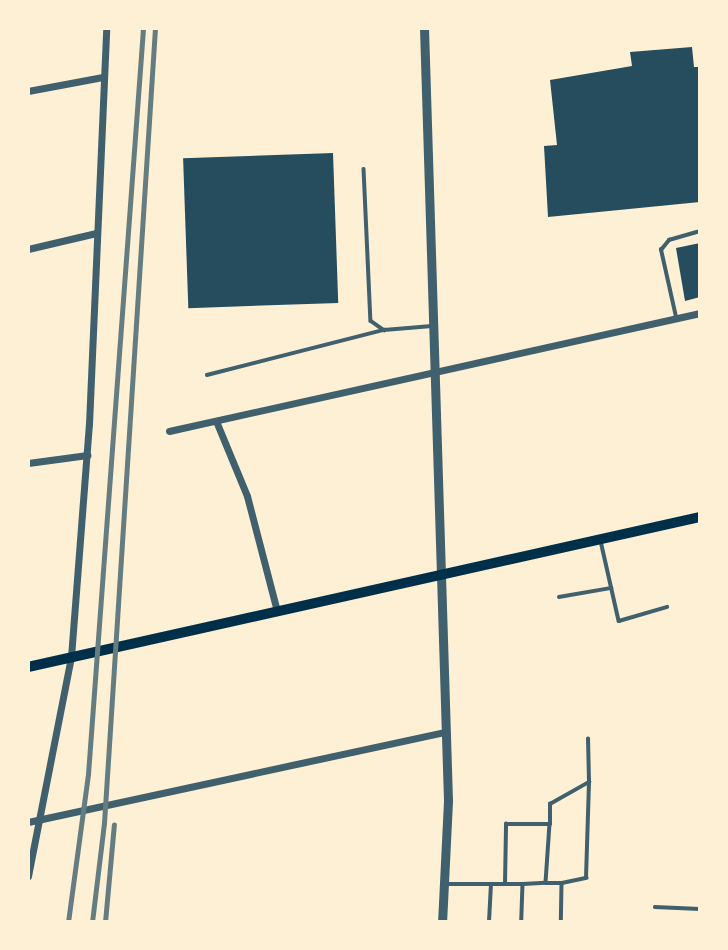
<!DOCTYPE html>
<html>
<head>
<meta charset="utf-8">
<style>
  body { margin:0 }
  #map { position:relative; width:728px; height:950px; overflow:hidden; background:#fdf0d5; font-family:Manrope,sans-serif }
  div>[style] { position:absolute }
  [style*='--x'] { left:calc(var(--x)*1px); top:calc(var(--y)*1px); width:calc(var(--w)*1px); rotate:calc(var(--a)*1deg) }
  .building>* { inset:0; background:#264d5e; transform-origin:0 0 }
  .service>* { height:3.5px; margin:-1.75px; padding:0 1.75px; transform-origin:1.75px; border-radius:1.75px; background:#3f606c }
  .minor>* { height:7px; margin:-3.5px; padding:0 3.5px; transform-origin:3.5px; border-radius:3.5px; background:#3f606c }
  .tertiary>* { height:9px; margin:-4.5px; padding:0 4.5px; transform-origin:4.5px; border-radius:4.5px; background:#3f606c }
  .secondary>* { height:10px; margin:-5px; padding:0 5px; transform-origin:5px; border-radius:5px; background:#003049 }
  .rail>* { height:5px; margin:-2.5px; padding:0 2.5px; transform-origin:2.5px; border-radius:2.5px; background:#657d81 }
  span { translate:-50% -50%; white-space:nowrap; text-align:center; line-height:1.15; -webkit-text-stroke:7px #fdf0d5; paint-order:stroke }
  .frame { position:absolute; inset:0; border:30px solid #fdf0d5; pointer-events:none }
</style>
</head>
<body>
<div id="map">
  <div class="building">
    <div style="clip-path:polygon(692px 47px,694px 67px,700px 67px,700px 202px,548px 217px,544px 146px,557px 145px,550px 80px,632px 66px,630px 52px)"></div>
    <div style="left:333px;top:153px;width:150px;height:150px;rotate:88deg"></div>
    <div style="clip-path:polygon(700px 243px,700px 297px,685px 301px,676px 248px)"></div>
  </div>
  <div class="service">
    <div style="--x:364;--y:169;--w:152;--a:87.4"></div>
    <div style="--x:371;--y:321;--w:16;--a:35"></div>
    <div style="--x:384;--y:330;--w:48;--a:-4.8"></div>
    <div style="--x:676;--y:317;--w:69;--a:-102.6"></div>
    <div style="--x:661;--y:250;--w:13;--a:-51"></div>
    <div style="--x:669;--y:240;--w:32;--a:-16"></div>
    <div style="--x:207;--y:375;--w:183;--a:-14.3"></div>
    <div style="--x:601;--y:541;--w:82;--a:77.3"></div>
    <div style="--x:619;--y:621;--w:50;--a:-16.3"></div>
    <div style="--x:559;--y:597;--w:53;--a:-9.8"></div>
    <div style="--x:550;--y:824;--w:20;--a:-90"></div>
    <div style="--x:550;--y:804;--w:45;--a:-29.4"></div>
    <div style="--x:589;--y:782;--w:43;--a:-91.3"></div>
    <div style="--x:562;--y:883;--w:25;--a:-12"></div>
    <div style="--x:586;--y:878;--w:96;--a:-88.2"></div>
    <div style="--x:444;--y:884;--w:61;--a:0"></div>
    <div style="--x:505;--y:884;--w:60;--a:-89"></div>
    <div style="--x:506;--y:824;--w:44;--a:0"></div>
    <div style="--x:550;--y:824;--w:59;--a:93.9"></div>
    <div style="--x:546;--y:883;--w:16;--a:0"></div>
    <div style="--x:562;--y:883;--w:39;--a:91"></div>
    <div style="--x:505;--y:884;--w:18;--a:0"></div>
    <div style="--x:523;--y:884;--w:38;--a:92"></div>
    <div style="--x:523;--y:884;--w:22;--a:-3"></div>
    <div style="--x:655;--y:907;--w:45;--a:2.5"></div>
    <div style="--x:489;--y:922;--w:36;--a:-87"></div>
  </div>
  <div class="minor">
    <div style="--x:28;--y:91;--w:76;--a:-10.6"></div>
    <div style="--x:28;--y:249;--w:70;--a:-13.2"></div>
    <div style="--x:216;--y:421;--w:81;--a:67.5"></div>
    <div style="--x:247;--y:496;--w:119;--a:75.4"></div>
    <div style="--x:169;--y:431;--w:544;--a:-12.53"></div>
    <div style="--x:28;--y:463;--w:60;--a:-7.7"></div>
    <div style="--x:28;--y:822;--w:428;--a:-12.2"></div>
    <div style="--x:28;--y:876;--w:223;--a:-78.9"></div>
    <div style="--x:71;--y:657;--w:234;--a:-85.6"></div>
    <div style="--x:89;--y:424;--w:396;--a:-87.5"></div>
  </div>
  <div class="tertiary">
    <div style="--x:424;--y:28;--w:773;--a:88.22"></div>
    <div style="--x:448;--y:801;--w:121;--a:92.8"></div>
  </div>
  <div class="secondary">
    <div style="--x:28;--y:667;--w:689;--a:-12.58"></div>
  </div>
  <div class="rail">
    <div style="--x:68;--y:922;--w:149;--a:-82.3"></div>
    <div style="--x:88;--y:774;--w:748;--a:-85.78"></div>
    <div style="--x:92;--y:922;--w:100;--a:-83.1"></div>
    <div style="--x:104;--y:823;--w:797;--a:-86.33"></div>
    <div style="--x:105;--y:922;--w:98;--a:-84.8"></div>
  </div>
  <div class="frame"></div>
</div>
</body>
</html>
